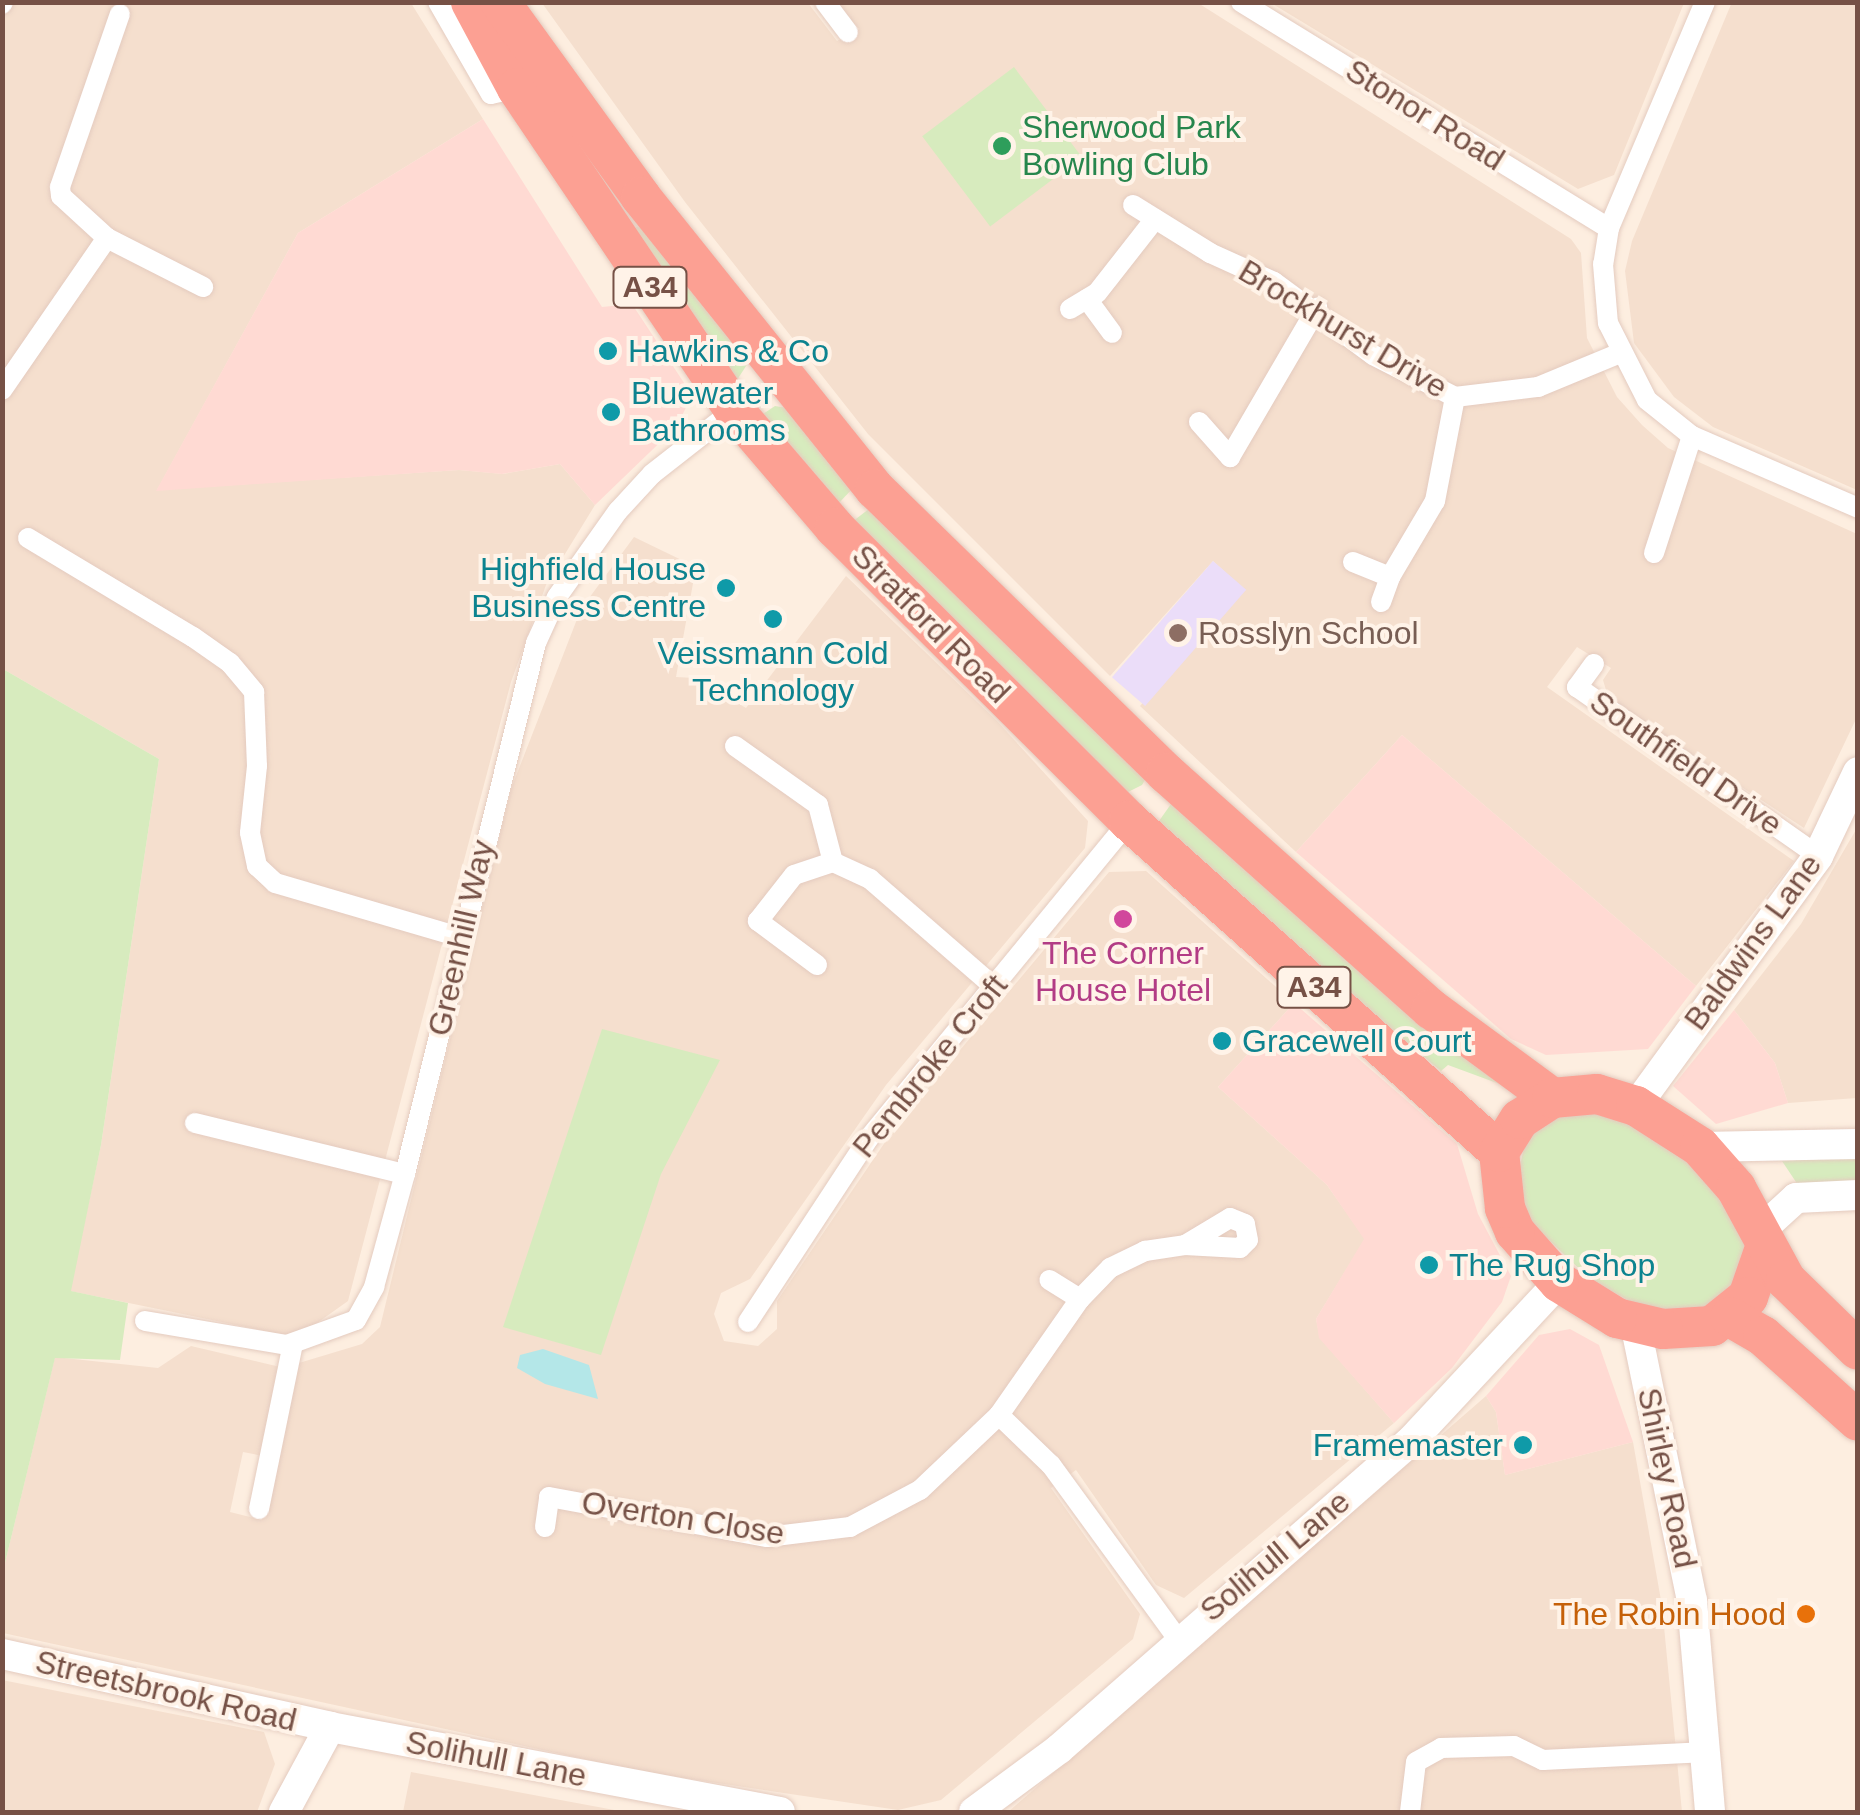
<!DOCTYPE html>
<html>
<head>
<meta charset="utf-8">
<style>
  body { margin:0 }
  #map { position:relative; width:1860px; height:1815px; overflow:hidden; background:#fdeee0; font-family:Helvetica,sans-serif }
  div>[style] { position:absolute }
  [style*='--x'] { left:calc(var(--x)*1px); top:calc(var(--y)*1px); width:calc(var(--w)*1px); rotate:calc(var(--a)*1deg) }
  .residential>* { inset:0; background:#f5dfce }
  .commercial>* { inset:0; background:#ffdad3 }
  .education>* { inset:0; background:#ebddf9; transform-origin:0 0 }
  .green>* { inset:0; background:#d7ebbe; transform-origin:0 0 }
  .water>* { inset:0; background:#b4e7e8 }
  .roads { filter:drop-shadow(0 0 2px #e4cbbf) drop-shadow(0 0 2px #e4cbbf) }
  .street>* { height:20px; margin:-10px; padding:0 10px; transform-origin:10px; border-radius:10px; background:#fff }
  .secondary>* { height:30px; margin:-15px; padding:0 15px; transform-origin:15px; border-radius:15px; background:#fff }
  .highway>* { height:40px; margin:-20px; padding:0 20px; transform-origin:20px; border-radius:20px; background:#fca093 }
  .dots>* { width:28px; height:28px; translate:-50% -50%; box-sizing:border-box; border:5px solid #fff3e8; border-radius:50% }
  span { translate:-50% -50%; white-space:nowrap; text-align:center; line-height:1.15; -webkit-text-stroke:8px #fff3e8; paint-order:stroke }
  .shield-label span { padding:2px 8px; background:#fff3e8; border:2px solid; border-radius:8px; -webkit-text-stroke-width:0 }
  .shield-label { font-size:30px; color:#765146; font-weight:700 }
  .street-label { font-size:32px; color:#765146 }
  .leisure-label { font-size:32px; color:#27864d }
  .left { translate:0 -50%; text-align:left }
  .culture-label { font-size:32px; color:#0d838f }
  .right { translate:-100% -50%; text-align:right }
  .education-label { font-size:32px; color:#785e54 }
  .hotel-label { font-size:32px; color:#b23c85 }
  .food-label { font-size:32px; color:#c56008 }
  .frame { position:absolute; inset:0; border:5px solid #765146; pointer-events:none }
</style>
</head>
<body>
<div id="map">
  <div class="residential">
    <div style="clip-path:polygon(1732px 2px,1857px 3px,1857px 490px,1713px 427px,1674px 397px,1634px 343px,1625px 271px,1632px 241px)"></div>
    <div style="clip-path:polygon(3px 3px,411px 3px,483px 119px,298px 233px,157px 490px,459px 470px,503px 474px,560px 464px,595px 505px,546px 585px,511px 682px,348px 1301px,310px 1328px,285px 1335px,70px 1291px,101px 1145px,159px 759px,3px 669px)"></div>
    <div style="clip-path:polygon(542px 3px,808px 3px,837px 41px,859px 29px,837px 3px,1198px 3px,1571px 239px,1581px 253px,1587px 338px,1617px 397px,1642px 425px,1668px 448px,1857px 534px,1857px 717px,1804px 828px,1609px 700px,1603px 680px,1611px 668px,1577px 647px,1547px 687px,1794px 861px,1696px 986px,1402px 735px,1296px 852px,1140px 706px,1245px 590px,1213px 561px,1110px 676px,868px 434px,685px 202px)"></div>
    <div style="clip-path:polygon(1684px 3px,1614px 175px,1578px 189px,1271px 3px)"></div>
    <div style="clip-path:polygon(634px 537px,696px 567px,676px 677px,695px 678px,746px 708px,846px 576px,997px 721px,1088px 821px,1085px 848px,886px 1085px,750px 1279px,721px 1293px,714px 1314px,724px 1341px,758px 1346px,777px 1329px,777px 1301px,894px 1129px,1109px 872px,1146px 871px,1294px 1003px,1218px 1087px,1327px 1185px,1365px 1239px,1316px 1319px,1320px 1338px,1394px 1423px,1184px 1598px,1156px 1585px,1076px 1470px,1051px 1488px,1140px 1614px,1133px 1639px,941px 1800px,898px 1810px,644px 1772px,3px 1633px,3px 1571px,55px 1357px,158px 1368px,191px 1346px,280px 1367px,263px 1456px,243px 1452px,230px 1512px,262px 1520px,299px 1363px,362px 1344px,380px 1327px,511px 789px,581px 609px)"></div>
    <div style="clip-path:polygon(1857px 828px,1857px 1098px,1788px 1103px,1775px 1063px,1734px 1010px,1801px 924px)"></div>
    <div style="clip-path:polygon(1486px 1396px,1496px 1412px,1505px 1475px,1633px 1442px,1662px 1606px,1682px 1812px,1008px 1812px)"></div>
    <div style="clip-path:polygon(2px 1680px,264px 1732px,275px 1764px,257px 1812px,3px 1812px)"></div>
    <div style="clip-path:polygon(411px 1772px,625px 1812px,628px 1812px,403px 1812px)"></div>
  </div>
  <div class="commercial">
    <div style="clip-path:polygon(483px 119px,602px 307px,632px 304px,692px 395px,677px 426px,595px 505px,560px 464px,502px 474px,459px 470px,156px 491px,298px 233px)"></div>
    <div style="clip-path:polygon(1402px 735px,1696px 986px,1648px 1049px,1546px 1055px,1511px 1039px,1296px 852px)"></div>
    <div style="clip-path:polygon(1294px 1003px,1457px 1144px,1478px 1214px,1511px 1276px,1502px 1302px,1452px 1368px,1394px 1423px,1319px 1338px,1316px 1319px,1364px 1239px,1327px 1185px,1218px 1087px)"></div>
    <div style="clip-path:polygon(1734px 1010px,1775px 1063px,1788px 1103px,1716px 1124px,1673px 1086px)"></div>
    <div style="clip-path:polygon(1570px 1329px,1599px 1345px,1633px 1442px,1505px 1475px,1496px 1412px,1486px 1396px,1539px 1335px)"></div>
  </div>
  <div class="education">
    <div style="left:1213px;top:561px;width:44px;height:154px;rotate:41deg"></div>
  </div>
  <div class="green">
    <div style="left:1014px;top:67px;width:113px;height:115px;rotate:53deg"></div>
    <div style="clip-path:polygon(637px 227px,652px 231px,748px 363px,737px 380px,628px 230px)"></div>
    <div style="clip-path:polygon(775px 406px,787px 408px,855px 486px,837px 505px,763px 414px)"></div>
    <div style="clip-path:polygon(874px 505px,1145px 780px,1142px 785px,1128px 792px,852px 522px)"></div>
    <div style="clip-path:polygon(3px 669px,159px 759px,101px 1145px,71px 1291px,128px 1303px,120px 1360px,55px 1358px,3px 1571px)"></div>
    <div style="clip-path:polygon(1171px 804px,1505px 1086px,1448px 1065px,1441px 1071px,1323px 972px,1159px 821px)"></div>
    <div style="clip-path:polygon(602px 1029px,720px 1060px,661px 1174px,601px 1355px,503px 1327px)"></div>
    <div style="clip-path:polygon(1611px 1110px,1672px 1144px,1713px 1185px,1746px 1238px,1735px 1290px,1701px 1311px,1668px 1314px,1633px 1303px,1591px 1280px,1531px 1223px,1516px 1186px,1527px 1132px,1547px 1119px)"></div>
    <div style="clip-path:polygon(1857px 1156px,1857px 1181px,1798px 1185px,1782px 1161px)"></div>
  </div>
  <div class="water">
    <div style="clip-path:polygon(543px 1349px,589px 1365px,598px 1399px,545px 1384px,517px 1368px,520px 1355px)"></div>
  </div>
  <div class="roads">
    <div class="street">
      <div style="--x:438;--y:2;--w:106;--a:60.1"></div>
      <div style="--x:491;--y:94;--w:27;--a:-13"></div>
      <div style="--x:825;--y:2;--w:38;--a:53"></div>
      <div style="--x:1241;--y:2;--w:432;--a:31.6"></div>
      <div style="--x:1705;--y:2;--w:246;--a:113"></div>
      <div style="--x:1609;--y:228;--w:36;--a:99"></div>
      <div style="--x:1603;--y:264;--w:59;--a:85.2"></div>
      <div style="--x:1608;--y:323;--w:86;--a:63.1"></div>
      <div style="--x:1647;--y:400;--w:58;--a:38.7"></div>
      <div style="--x:1692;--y:436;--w:181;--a:23.4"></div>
      <div style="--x:2;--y:4;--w:2;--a:-63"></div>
      <div style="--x:1133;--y:205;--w:91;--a:31.9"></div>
      <div style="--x:1210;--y:253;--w:70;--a:24.4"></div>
      <div style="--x:1274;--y:282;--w:123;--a:36.4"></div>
      <div style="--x:1373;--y:355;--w:92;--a:27.1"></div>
      <div style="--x:1455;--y:397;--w:84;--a:-6.9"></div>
      <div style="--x:1538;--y:387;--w:89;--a:-22.5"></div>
      <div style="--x:107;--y:238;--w:108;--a:27"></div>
      <div style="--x:1087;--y:299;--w:42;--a:53.7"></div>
      <div style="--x:1070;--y:309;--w:31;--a:-31"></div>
      <div style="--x:1097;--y:293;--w:94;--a:-51.9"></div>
      <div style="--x:2;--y:390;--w:185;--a:-55.4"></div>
      <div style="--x:107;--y:238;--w:62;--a:-137.6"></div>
      <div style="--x:61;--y:196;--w:9;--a:-96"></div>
      <div style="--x:60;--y:187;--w:183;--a:-70.9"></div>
      <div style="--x:1199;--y:422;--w:47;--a:48.5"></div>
      <div style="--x:1230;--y:457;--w:173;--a:-59.7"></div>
      <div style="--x:28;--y:538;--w:192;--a:31"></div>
      <div style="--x:193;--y:637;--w:45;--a:35.1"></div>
      <div style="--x:230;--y:663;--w:38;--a:50"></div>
      <div style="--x:254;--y:692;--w:74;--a:87.7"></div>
      <div style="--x:257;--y:766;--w:67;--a:96"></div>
      <div style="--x:250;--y:833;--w:34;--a:78"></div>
      <div style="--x:257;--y:866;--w:25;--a:43"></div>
      <div style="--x:275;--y:883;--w:193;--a:16.3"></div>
      <div style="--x:1654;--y:553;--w:123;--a:-72"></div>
      <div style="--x:1353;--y:562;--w:40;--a:22"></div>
      <div style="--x:1390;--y:577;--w:88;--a:-59.4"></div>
      <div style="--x:1435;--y:501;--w:106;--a:-79.1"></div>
      <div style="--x:1381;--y:602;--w:27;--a:-70"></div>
      <div style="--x:1594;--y:664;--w:29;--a:126"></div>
      <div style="--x:1577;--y:687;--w:294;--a:35"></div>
      <div style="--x:735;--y:746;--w:102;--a:35.4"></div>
      <div style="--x:818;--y:805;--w:59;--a:75.3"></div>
      <div style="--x:817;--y:965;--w:74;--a:-143.3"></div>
      <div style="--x:758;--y:921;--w:58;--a:-52"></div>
      <div style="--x:794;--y:875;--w:41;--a:-18.4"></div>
      <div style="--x:833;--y:862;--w:41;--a:24.7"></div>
      <div style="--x:870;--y:879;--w:163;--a:41"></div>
      <div style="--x:195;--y:1123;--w:216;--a:13.7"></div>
      <div style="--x:1080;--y:1299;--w:43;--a:-45.9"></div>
      <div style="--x:1110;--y:1268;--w:39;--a:-26"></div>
      <div style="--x:1145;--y:1251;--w:40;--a:-8.5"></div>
      <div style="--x:1185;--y:1245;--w:55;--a:3.1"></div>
      <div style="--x:1240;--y:1248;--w:11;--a:-45"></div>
      <div style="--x:1248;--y:1240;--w:16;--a:-101"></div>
      <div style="--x:1245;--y:1224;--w:16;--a:-158"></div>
      <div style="--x:1230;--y:1218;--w:52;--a:149"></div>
      <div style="--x:145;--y:1321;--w:144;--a:9.6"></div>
      <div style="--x:287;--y:1345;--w:73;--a:-19.9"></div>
      <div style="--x:356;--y:1320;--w:38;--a:-61"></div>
      <div style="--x:374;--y:1287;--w:117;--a:-74.7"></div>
      <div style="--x:405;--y:1174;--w:547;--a:-76.14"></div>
      <div style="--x:536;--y:643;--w:51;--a:-65.5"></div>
      <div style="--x:557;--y:597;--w:105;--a:-54.7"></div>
      <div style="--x:618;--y:511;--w:50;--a:-47.4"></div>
      <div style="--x:652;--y:474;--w:104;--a:-38"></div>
      <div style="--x:748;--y:1322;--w:219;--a:-56.7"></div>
      <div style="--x:868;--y:1139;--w:411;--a:-50.6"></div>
      <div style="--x:999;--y:1415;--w:141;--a:-55.1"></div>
      <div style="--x:1080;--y:1299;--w:36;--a:-148"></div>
      <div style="--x:259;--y:1509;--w:169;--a:-78.4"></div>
      <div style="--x:545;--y:1527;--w:30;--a:-82"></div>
      <div style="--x:549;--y:1497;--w:222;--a:10.4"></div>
      <div style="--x:767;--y:1537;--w:84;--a:-6.9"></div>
      <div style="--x:850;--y:1527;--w:79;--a:-27.9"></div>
      <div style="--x:920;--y:1490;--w:109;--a:-43.5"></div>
      <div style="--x:999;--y:1415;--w:72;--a:43.9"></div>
      <div style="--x:1051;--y:1465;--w:215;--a:53.9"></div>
      <div style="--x:1410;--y:1812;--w:50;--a:-83.2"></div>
      <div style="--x:1416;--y:1762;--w:29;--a:-29"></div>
      <div style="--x:1441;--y:1748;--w:73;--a:-1.6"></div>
      <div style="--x:1514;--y:1746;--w:32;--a:26"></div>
      <div style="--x:1543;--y:1760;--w:164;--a:-2.8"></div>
    </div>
    <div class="secondary">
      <div style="--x:1636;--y:1106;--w:309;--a:-53.9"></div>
      <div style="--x:1818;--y:856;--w:93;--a:-64.5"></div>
      <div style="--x:1700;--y:1147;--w:158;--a:-1.1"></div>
      <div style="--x:1760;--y:1231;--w:49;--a:-42.5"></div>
      <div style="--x:1796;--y:1198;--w:62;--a:-2.8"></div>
      <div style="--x:1635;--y:1323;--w:284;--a:78.4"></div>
      <div style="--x:1692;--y:1601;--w:212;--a:85.1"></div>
      <div style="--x:2;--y:1654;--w:336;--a:12.5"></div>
      <div style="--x:330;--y:1727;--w:458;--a:10.7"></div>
      <div style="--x:284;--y:1812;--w:97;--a:-61.6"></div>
      <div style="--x:974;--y:1812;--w:106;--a:-36.5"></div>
      <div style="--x:1059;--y:1749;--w:465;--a:-41.2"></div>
      <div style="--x:1409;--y:1443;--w:220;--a:-47"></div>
    </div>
    <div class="highway">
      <div style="--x:471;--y:2;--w:98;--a:61.9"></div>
      <div style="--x:517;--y:88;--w:388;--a:56"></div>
      <div style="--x:734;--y:410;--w:155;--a:49.4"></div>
      <div style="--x:835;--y:528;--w:415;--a:44.9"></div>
      <div style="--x:1129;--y:821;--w:496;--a:41.8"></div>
      <div style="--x:500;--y:2;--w:241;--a:54.1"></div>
      <div style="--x:641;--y:197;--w:374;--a:51.3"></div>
      <div style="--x:875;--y:489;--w:407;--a:44.3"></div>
      <div style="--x:1166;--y:773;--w:355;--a:41.7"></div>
      <div style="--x:1431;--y:1009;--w:150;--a:36.3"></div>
      <div style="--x:1766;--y:1245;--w:55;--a:109.1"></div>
      <div style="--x:1748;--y:1297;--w:46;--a:141.1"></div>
      <div style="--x:1712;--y:1326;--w:49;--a:176.5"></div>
      <div style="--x:1663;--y:1329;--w:47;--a:-166.6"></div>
      <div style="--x:1617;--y:1318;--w:68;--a:-148.2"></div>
      <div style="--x:1559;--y:1282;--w:67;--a:-131.3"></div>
      <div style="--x:1515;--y:1232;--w:26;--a:-113"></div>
      <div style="--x:1505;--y:1208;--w:56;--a:-96.1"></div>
      <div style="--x:1499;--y:1152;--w:39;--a:-58"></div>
      <div style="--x:1520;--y:1119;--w:38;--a:-33"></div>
      <div style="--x:1552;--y:1098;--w:45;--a:-5.1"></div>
      <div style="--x:1597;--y:1094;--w:41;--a:17.1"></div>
      <div style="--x:1636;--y:1106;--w:76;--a:32.6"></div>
      <div style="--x:1700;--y:1147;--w:55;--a:48.7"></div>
      <div style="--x:1736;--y:1188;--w:105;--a:61.5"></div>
      <div style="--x:1786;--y:1280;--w:100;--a:44.2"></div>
      <div style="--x:1730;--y:1317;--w:38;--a:30"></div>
      <div style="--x:1763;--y:1336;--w:127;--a:41.8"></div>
    </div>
  </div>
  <div class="dots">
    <div style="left:1002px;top:146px;background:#2e9e5b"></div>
    <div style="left:608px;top:351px;background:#0f9aa8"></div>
    <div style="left:611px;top:412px;background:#0f9aa8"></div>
    <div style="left:726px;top:588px;background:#0f9aa8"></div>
    <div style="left:773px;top:619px;background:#0f9aa8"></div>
    <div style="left:1178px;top:633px;background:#8d6e63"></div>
    <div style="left:1123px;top:919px;background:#d1479c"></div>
    <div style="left:1222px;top:1041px;background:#0f9aa8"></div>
    <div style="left:1429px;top:1265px;background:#0f9aa8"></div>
    <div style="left:1523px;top:1445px;background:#0f9aa8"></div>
    <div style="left:1806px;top:1614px;background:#e8710a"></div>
  </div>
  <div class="shield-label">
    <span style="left:650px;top:287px">A34</span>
    <span style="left:1314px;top:987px">A34</span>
  </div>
  <div class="street-label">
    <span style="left:1425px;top:115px;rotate:32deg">Stonor Road</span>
    <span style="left:1343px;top:329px;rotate:31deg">Brockhurst Drive</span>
    <span style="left:931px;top:624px;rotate:45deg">Stratford Road</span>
    <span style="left:1686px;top:763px;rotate:35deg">Southfield Drive</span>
    <span style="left:461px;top:938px;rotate:-77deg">Greenhill Way</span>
    <span style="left:1753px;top:942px;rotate:-54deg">Baldwins Lane</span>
    <span style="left:930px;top:1066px;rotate:-51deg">Pembroke Croft</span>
    <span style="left:1667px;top:1478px;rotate:78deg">Shirley Road</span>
    <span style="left:683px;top:1518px;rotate:9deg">Overton Close</span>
    <span style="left:1275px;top:1556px;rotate:-40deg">Solihull Lane</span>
    <span style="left:166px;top:1691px;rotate:13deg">Streetsbrook Road</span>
    <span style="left:496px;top:1759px;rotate:11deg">Solihull Lane</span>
  </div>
  <div class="leisure-label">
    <span class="left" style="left:1022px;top:146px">Sherwood Park<br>Bowling Club</span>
  </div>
  <div class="culture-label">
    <span class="left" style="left:628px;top:351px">Hawkins &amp; Co</span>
    <span class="left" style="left:631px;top:412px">Bluewater<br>Bathrooms</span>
    <span class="right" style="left:706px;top:588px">Highfield House<br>Business Centre</span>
    <span style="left:773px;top:672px">Veissmann Cold<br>Technology</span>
    <span class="left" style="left:1242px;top:1041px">Gracewell Court</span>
    <span class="left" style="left:1449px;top:1265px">The Rug Shop</span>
    <span class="right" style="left:1503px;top:1445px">Framemaster</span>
  </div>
  <div class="education-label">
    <span class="left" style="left:1198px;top:633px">Rosslyn School</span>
  </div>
  <div class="hotel-label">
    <span style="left:1123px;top:972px">The Corner<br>House Hotel</span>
  </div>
  <div class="food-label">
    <span class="right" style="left:1786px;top:1614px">The Robin Hood</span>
  </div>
  <div class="frame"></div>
</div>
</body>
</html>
